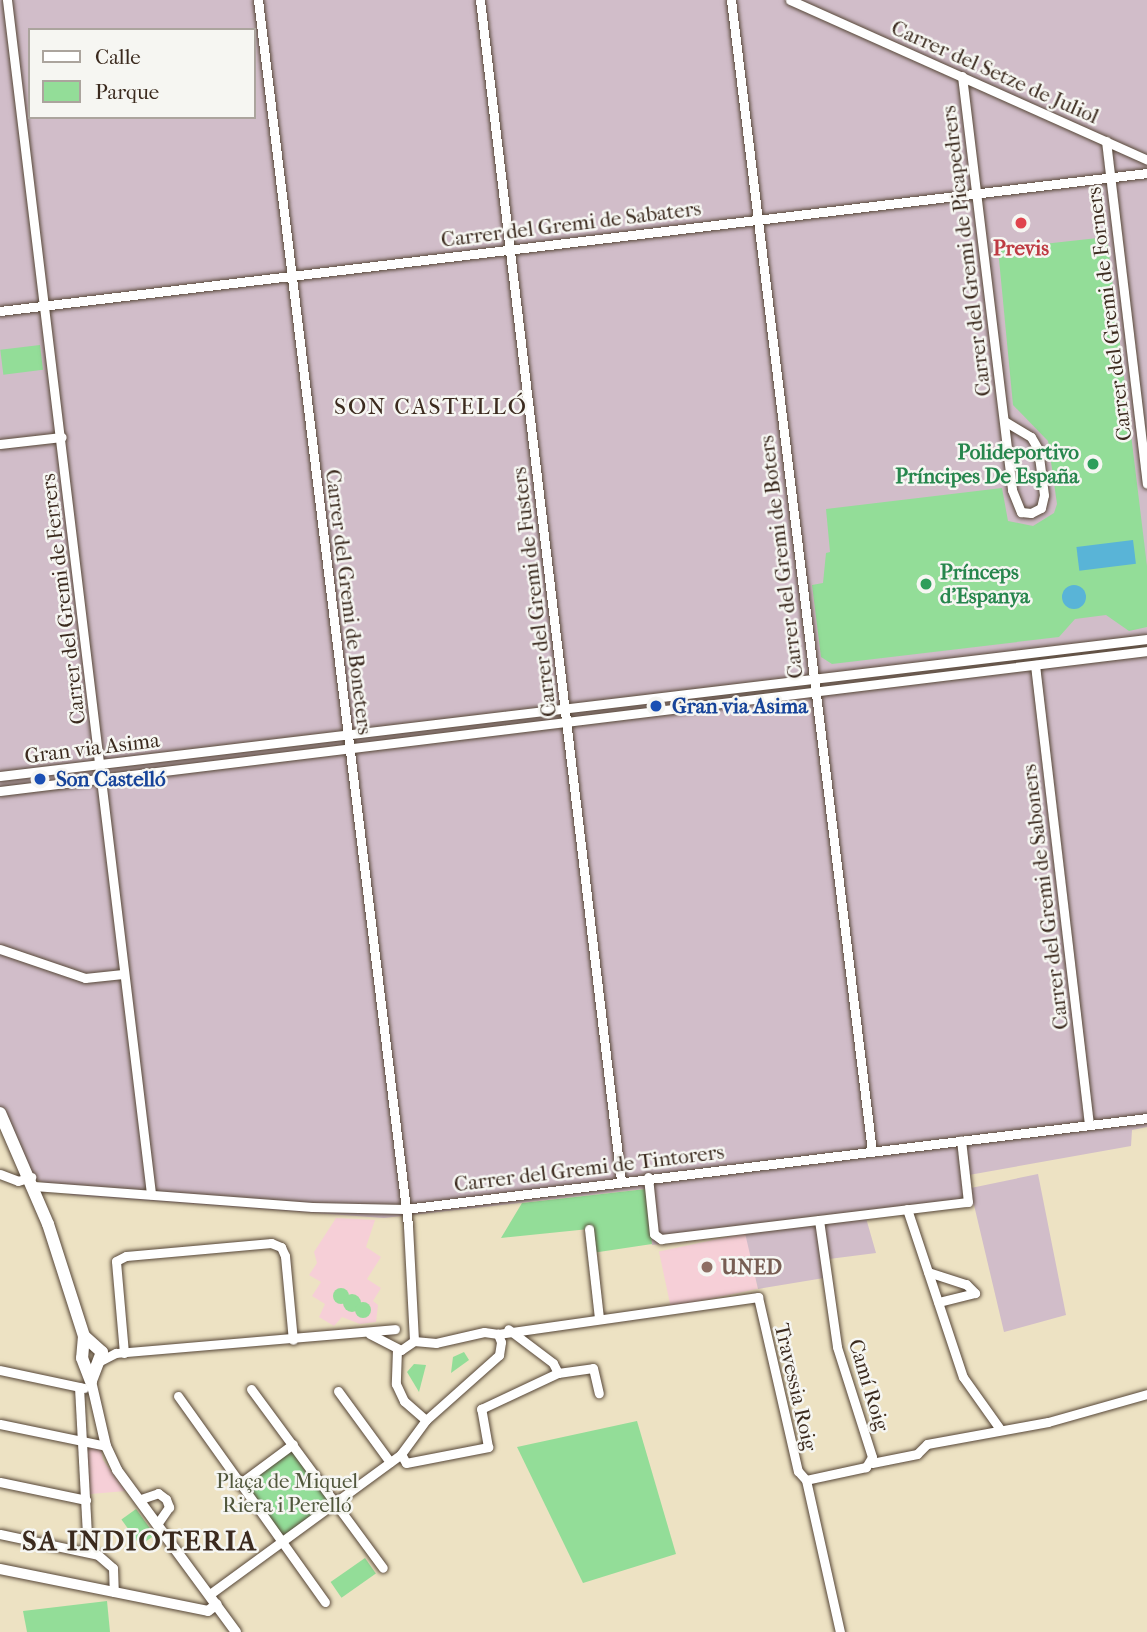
<!DOCTYPE html>
<html>
<head>
<meta charset="utf-8">
<style>
  body { margin:0 }
  #map { position:relative; width:1147px; height:1632px; overflow:hidden; background:#ede2c3; font-family:"IM FELL French Canon",serif }
  div>[style] { position:absolute }
  [style*='--x'] { left:calc(var(--x)*1px); top:calc(var(--y)*1px); width:calc(var(--w)*1px); rotate:calc(var(--a)*1deg) }
  .built>* { inset:0; background:#f6cfd7; transform-origin:0 0 }
  .industrial>* { inset:0; background:#d1bdc9 }
  .green>* { inset:0; background:#93dd98; transform-origin:0 0 }
  .round { border-radius:50% }
  .water>* { inset:0; background:#59b4d7; transform-origin:0 0 }
  .roads { filter:drop-shadow(0 0 2px #564637) drop-shadow(0 0 2px #564637) }
  .minor>* { height:9px; margin:-4.5px; padding:0 4.5px; transform-origin:4.5px; border-radius:4.5px; background:#fff }
  .tertiary>* { height:10px; margin:-5px; padding:0 5px; transform-origin:5px; border-radius:5px; background:#fff }
  .secondary>* { height:12px; margin:-6px; padding:0 6px; transform-origin:6px; border-radius:6px; background:#fff }
  .dots>* { width:19px; height:19px; translate:-50% -50%; box-sizing:border-box; border:4px solid #f6f6f2; border-radius:50% }
  span { translate:-50% -50%; white-space:nowrap; text-align:center; line-height:1.15; -webkit-text-stroke:5px #f6f6f2; paint-order:stroke }
  .street-label { font-size:21px; color:#3b2a1e }
  .health-label { font-size:21px; color:#be3a42; font-weight:700 }
  .leisure-label { font-size:21px; color:#27864d; font-weight:700 }
  .right { translate:-100% -50%; text-align:right }
  .left { translate:0 -50%; text-align:left }
  .transit-label { font-size:21px; color:#164399; font-weight:700 }
  .education-label { font-size:21px; color:#785e54; font-weight:700 }
  .park-label { font-size:21px; color:#51573c }
  .neighbourhood-label { font-size:23px; color:#3b2a1e; letter-spacing:2px }
  .district-label { font-size:28px; color:#3b2a1e; font-weight:700; letter-spacing:2px }
  .legend { position:absolute; left:28px; top:28px; width:228px; height:91px; box-sizing:border-box; background:#f6f6f2; border:2px solid #aba49d; margin:0; padding:9px 12px; list-style:none; font-size:21px; color:#3b2a1e }
  .legend li { display:flex; align-items:center; gap:14px; height:35px }
  .legend b { width:35px; border:2px solid #aba49d }
</style>
</head>
<body>
<div id="map">
  <div class="built">
    <div style="clip-path:polygon(336px 1218px,375px 1220px,366px 1247px,381px 1257px,367px 1279px,381px 1288px,373px 1301px,378px 1305px,376px 1322px,360px 1324px,342px 1317px,334px 1326px,319px 1317px,325px 1304px,312px 1296px,321px 1282px,309px 1275px,317px 1263px,314px 1252px)"></div>
    <div style="left:746px;top:1233px;width:57px;height:89px;rotate:78deg"></div>
    <div style="clip-path:polygon(87px 1446px,101px 1449px,103px 1460px,126px 1491px,90px 1494px)"></div>
  </div>
  <div class="industrial">
    <div style="clip-path:polygon(evenodd,0 0,1147px 0,1147px 1127px,1132px 1130px,1131px 1146px,969px 1175px,971px 1188px,1038px 1174px,1066px 1315px,1004px 1332px,974px 1205px,866px 1218px,876px 1253px,829px 1259px,830px 1277px,758px 1289px,745px 1233px,652px 1245px,645px 1189px,384px 1218px,71px 1195px,31px 1177px,0 1113px,0 0,30px 30px,254px 30px,254px 117px,30px 117px,30px 30px)"></div>
  </div>
  <div class="green">
    <div style="clip-path:polygon(1107px 237px,1147px 566px,1147px 627px,1129px 631px,1106px 615px,1075px 619px,1059px 637px,832px 664px,821px 657px,812px 585px,823px 583px,826px 553px,830px 552px,826px 509px,1002px 488px,1008px 521px,1033px 526px,1054px 513px,1057px 504px,1048px 441px,1013px 405px,998px 249px)"></div>
    <div style="left:40px;top:345px;width:25px;height:40px;rotate:83deg"></div>
    <div style="clip-path:polygon(646px 1189px,652px 1244px,592px 1253px,589px 1229px,501px 1238px,522px 1203px)"></div>
    <div class="round" style="left:333px;top:1288px;width:16px;height:16px"></div>
    <div class="round" style="left:343px;top:1294px;width:18px;height:18px"></div>
    <div class="round" style="left:355px;top:1302px;width:16px;height:16px"></div>
    <div style="clip-path:polygon(464px 1352px,469px 1360px,451px 1373px,453px 1357px)"></div>
    <div style="clip-path:polygon(414px 1364px,426px 1365px,419px 1392px,407px 1372px)"></div>
    <div style="clip-path:polygon(637px 1421px,676px 1554px,583px 1583px,517px 1447px)"></div>
    <div style="left:293px;top:1445px;width:71px;height:67px;rotate:54deg"></div>
    <div style="left:136px;top:1509px;width:32px;height:18px;rotate:54deg"></div>
    <div style="left:365px;top:1558px;width:19px;height:42px;rotate:55deg"></div>
    <div style="clip-path:polygon(107px 1601px,110px 1632px,27px 1632px,23px 1611px)"></div>
  </div>
  <div class="water">
    <div style="left:1133px;top:540px;width:24px;height:57px;rotate:83deg"></div>
    <div class="round" style="left:1062px;top:585px;width:24px;height:24px"></div>
  </div>
  <div class="roads">
    <div class="minor">
      <div style="--x:7;--y:0;--w:1203;--a:83.12"></div>
      <div style="--x:258;--y:0;--w:1235;--a:83.02"></div>
      <div style="--x:408;--y:1226;--w:115;--a:87"></div>
      <div style="--x:414;--y:1341;--w:16;--a:145"></div>
      <div style="--x:401;--y:1350;--w:35;--a:-153"></div>
      <div style="--x:480;--y:0;--w:1188;--a:83.19"></div>
      <div style="--x:731;--y:0;--w:1160;--a:83.02"></div>
      <div style="--x:790;--y:0;--w:391;--a:24.1"></div>
      <div style="--x:962;--y:76;--w:417;--a:83.1"></div>
      <div style="--x:1012;--y:490;--w:24;--a:68"></div>
      <div style="--x:1021;--y:512;--w:10;--a:6"></div>
      <div style="--x:1031;--y:513;--w:11;--a:-27"></div>
      <div style="--x:1041;--y:508;--w:13;--a:-77"></div>
      <div style="--x:1044;--y:495;--w:46;--a:-97.4"></div>
      <div style="--x:1038;--y:449;--w:14;--a:-120"></div>
      <div style="--x:1031;--y:437;--w:31;--a:-149"></div>
      <div style="--x:1106;--y:141;--w:345;--a:83.2"></div>
      <div style="--x:0;--y:311;--w:1155;--a:-6.86"></div>
      <div style="--x:0;--y:444;--w:62;--a:-6.4"></div>
      <div style="--x:1035;--y:665;--w:462;--a:83.3"></div>
      <div style="--x:0;--y:776;--w:1155;--a:-6.81"></div>
      <div style="--x:0;--y:791;--w:1156;--a:-6.96"></div>
      <div style="--x:0;--y:949;--w:90;--a:18.8"></div>
      <div style="--x:85;--y:978;--w:38;--a:-6"></div>
      <div style="--x:0;--y:1174;--w:19;--a:21"></div>
      <div style="--x:18;--y:1181;--w:14;--a:-17"></div>
      <div style="--x:648;--y:1177;--w:57;--a:84"></div>
      <div style="--x:654;--y:1234;--w:9;--a:36"></div>
      <div style="--x:661;--y:1239;--w:309;--a:-6.9"></div>
      <div style="--x:968;--y:1202;--w:62;--a:-96.4"></div>
      <div style="--x:34;--y:1186;--w:279;--a:4.3"></div>
      <div style="--x:312;--y:1207;--w:93;--a:1.2"></div>
      <div style="--x:405;--y:1209;--w:748;--a:-6.99"></div>
      <div style="--x:907;--y:1209;--w:177;--a:71.6"></div>
      <div style="--x:963;--y:1377;--w:64;--a:54.6"></div>
      <div style="--x:819;--y:1220;--w:128;--a:81.9"></div>
      <div style="--x:837;--y:1347;--w:115;--a:72.3"></div>
      <div style="--x:872;--y:1457;--w:12;--a:121"></div>
      <div style="--x:866;--y:1467;--w:61;--a:167.8"></div>
      <div style="--x:806;--y:1480;--w:156;--a:77.4"></div>
      <div style="--x:589;--y:1229;--w:90;--a:83.6"></div>
      <div style="--x:928;--y:1272;--w:40;--a:18"></div>
      <div style="--x:966;--y:1284;--w:13;--a:45"></div>
      <div style="--x:975;--y:1293;--w:38;--a:166"></div>
      <div style="--x:498;--y:1334;--w:263;--a:-8.1"></div>
      <div style="--x:758;--y:1297;--w:179;--a:77.1"></div>
      <div style="--x:798;--y:1471;--w:12;--a:48"></div>
      <div style="--x:397;--y:1349;--w:35;--a:92"></div>
      <div style="--x:396;--y:1384;--w:19;--a:65"></div>
      <div style="--x:404;--y:1401;--w:29;--a:41"></div>
      <div style="--x:426;--y:1420;--w:98;--a:-41.7"></div>
      <div style="--x:499;--y:1355;--w:13;--a:-81"></div>
      <div style="--x:501;--y:1342;--w:9;--a:-111"></div>
      <div style="--x:498;--y:1334;--w:14;--a:-172"></div>
      <div style="--x:484;--y:1332;--w:49;--a:167.1"></div>
      <div style="--x:436;--y:1343;--w:22;--a:-175"></div>
      <div style="--x:124;--y:1353;--w:92;--a:-95"></div>
      <div style="--x:116;--y:1261;--w:11;--a:-27"></div>
      <div style="--x:126;--y:1256;--w:146;--a:-5.1"></div>
      <div style="--x:271;--y:1243;--w:11;--a:22"></div>
      <div style="--x:281;--y:1247;--w:10;--a:66"></div>
      <div style="--x:285;--y:1256;--w:84;--a:84.6"></div>
      <div style="--x:100;--y:1361;--w:18;--a:-27"></div>
      <div style="--x:116;--y:1353;--w:280;--a:-4.9"></div>
      <div style="--x:0;--y:1370;--w:86;--a:12.1"></div>
      <div style="--x:558;--y:1373;--w:35;--a:-8"></div>
      <div style="--x:593;--y:1368;--w:26;--a:77"></div>
      <div style="--x:79;--y:1387;--w:165;--a:86.9"></div>
      <div style="--x:251;--y:1389;--w:222;--a:53.6"></div>
      <div style="--x:338;--y:1391;--w:88;--a:53.8"></div>
      <div style="--x:178;--y:1396;--w:253;--a:54.5"></div>
      <div style="--x:0;--y:1424;--w:108;--a:11.7"></div>
      <div style="--x:401;--y:1454;--w:10;--a:61"></div>
      <div style="--x:406;--y:1463;--w:84;--a:-11"></div>
      <div style="--x:488;--y:1447;--w:39;--a:-100"></div>
      <div style="--x:481;--y:1409;--w:85;--a:-25.1"></div>
      <div style="--x:558;--y:1373;--w:11;--a:-117"></div>
      <div style="--x:553;--y:1363;--w:56;--a:-142.9"></div>
      <div style="--x:872;--y:1463;--w:46;--a:-11.3"></div>
      <div style="--x:917;--y:1454;--w:14;--a:-45"></div>
      <div style="--x:927;--y:1444;--w:123;--a:-10.3"></div>
      <div style="--x:1048;--y:1422;--w:103;--a:-15.8"></div>
      <div style="--x:0;--y:1482;--w:88;--a:11.8"></div>
      <div style="--x:239;--y:1484;--w:67;--a:-36.5"></div>
      <div style="--x:141;--y:1499;--w:18;--a:-19"></div>
      <div style="--x:158;--y:1493;--w:10;--a:37"></div>
      <div style="--x:166;--y:1499;--w:9;--a:69"></div>
      <div style="--x:169;--y:1507;--w:19;--a:125"></div>
      <div style="--x:0;--y:1534;--w:100;--a:12.1"></div>
      <div style="--x:98;--y:1555;--w:20;--a:41"></div>
      <div style="--x:113;--y:1568;--w:24;--a:88"></div>
      <div style="--x:210;--y:1594;--w:237;--a:-36.2"></div>
      <div style="--x:401;--y:1454;--w:42;--a:-53.7"></div>
    </div>
    <div class="tertiary">
      <div style="--x:91;--y:1381;--w:67;--a:77"></div>
      <div style="--x:106;--y:1446;--w:26;--a:65"></div>
      <div style="--x:117;--y:1470;--w:201;--a:53.7"></div>
      <div style="--x:0;--y:1569;--w:212;--a:11.4"></div>
      <div style="--x:208;--y:1611;--w:11;--a:-38"></div>
    </div>
    <div class="secondary">
      <div style="--x:0;--y:1113;--w:121;--a:66.6"></div>
      <div style="--x:48;--y:1224;--w:118;--a:72.2"></div>
      <div style="--x:84;--y:1336;--w:22;--a:95"></div>
      <div style="--x:82;--y:1358;--w:25;--a:69"></div>
      <div style="--x:84;--y:1336;--w:24;--a:42"></div>
      <div style="--x:102;--y:1352;--w:30;--a:111"></div>
    </div>
  </div>
  <div class="dots">
    <div style="left:1021px;top:223px;background:#e0444e"></div>
    <div style="left:1093px;top:464px;background:#2e9e5b"></div>
    <div style="left:926px;top:584px;background:#2e9e5b"></div>
    <div style="left:656px;top:706px;background:#1a4fb4"></div>
    <div style="left:40px;top:779px;background:#1a4fb4"></div>
    <div style="left:707px;top:1267px;background:#8d6e63"></div>
  </div>
  <div class="street-label">
    <span style="left:995px;top:72px;rotate:24deg">Carrer del Setze de Juliol</span>
    <span style="left:571px;top:224px;rotate:-7deg">Carrer del Gremi de Sabaters</span>
    <span style="left:966px;top:251px;rotate:-97deg">Carrer del Gremi de Picapedrers</span>
    <span style="left:1109px;top:314px;rotate:-97deg">Carrer del Gremi de Forners</span>
    <span style="left:781px;top:557px;rotate:-97deg">Carrer del Gremi de Boters</span>
    <span style="left:534px;top:592px;rotate:-97deg">Carrer del Gremi de Fusters</span>
    <span style="left:63px;top:599px;rotate:-97deg">Carrer del Gremi de Ferrers</span>
    <span style="left:349px;top:602px;rotate:83deg">Carrer del Gremi de Boneters</span>
    <span style="left:92px;top:748px;rotate:-7deg">Gran via Asima</span>
    <span style="left:1045px;top:897px;rotate:-97deg">Carrer del Gremi de Saboners</span>
    <span style="left:589px;top:1168px;rotate:-7deg">Carrer del Gremi de Tintorers</span>
    <span style="left:869px;top:1385px;rotate:73deg">Camí Roig</span>
    <span style="left:796px;top:1387px;rotate:77deg">Travessia Roig</span>
  </div>
  <div class="health-label">
    <span style="left:1021px;top:248px">Previs</span>
  </div>
  <div class="leisure-label">
    <span class="right" style="left:1079px;top:464px">Polideportivo<br>Príncipes De España</span>
    <span class="left" style="left:940px;top:584px">Prínceps<br>d'Espanya</span>
  </div>
  <div class="transit-label">
    <span class="left" style="left:672px;top:706px">Gran via Asima</span>
    <span class="left" style="left:56px;top:779px">Son Castelló</span>
  </div>
  <div class="education-label">
    <span class="left" style="left:721px;top:1267px">UNED</span>
  </div>
  <div class="park-label">
    <span style="left:287px;top:1493px">Plaça de Miquel<br>Riera i Perelló</span>
  </div>
  <div class="neighbourhood-label">
    <span style="left:431px;top:407px">SON CASTELLÓ</span>
  </div>
  <div class="district-label">
    <span style="left:140px;top:1541px">SA INDIOTERIA</span>
  </div>
  <ul class="legend">
  <li><b style="height:9px;background:#fff"></b>Calle</li>
  <li><b style="height:19px;background:#93dd98"></b>Parque</li>
  </ul>
</div>
</body>
</html>
